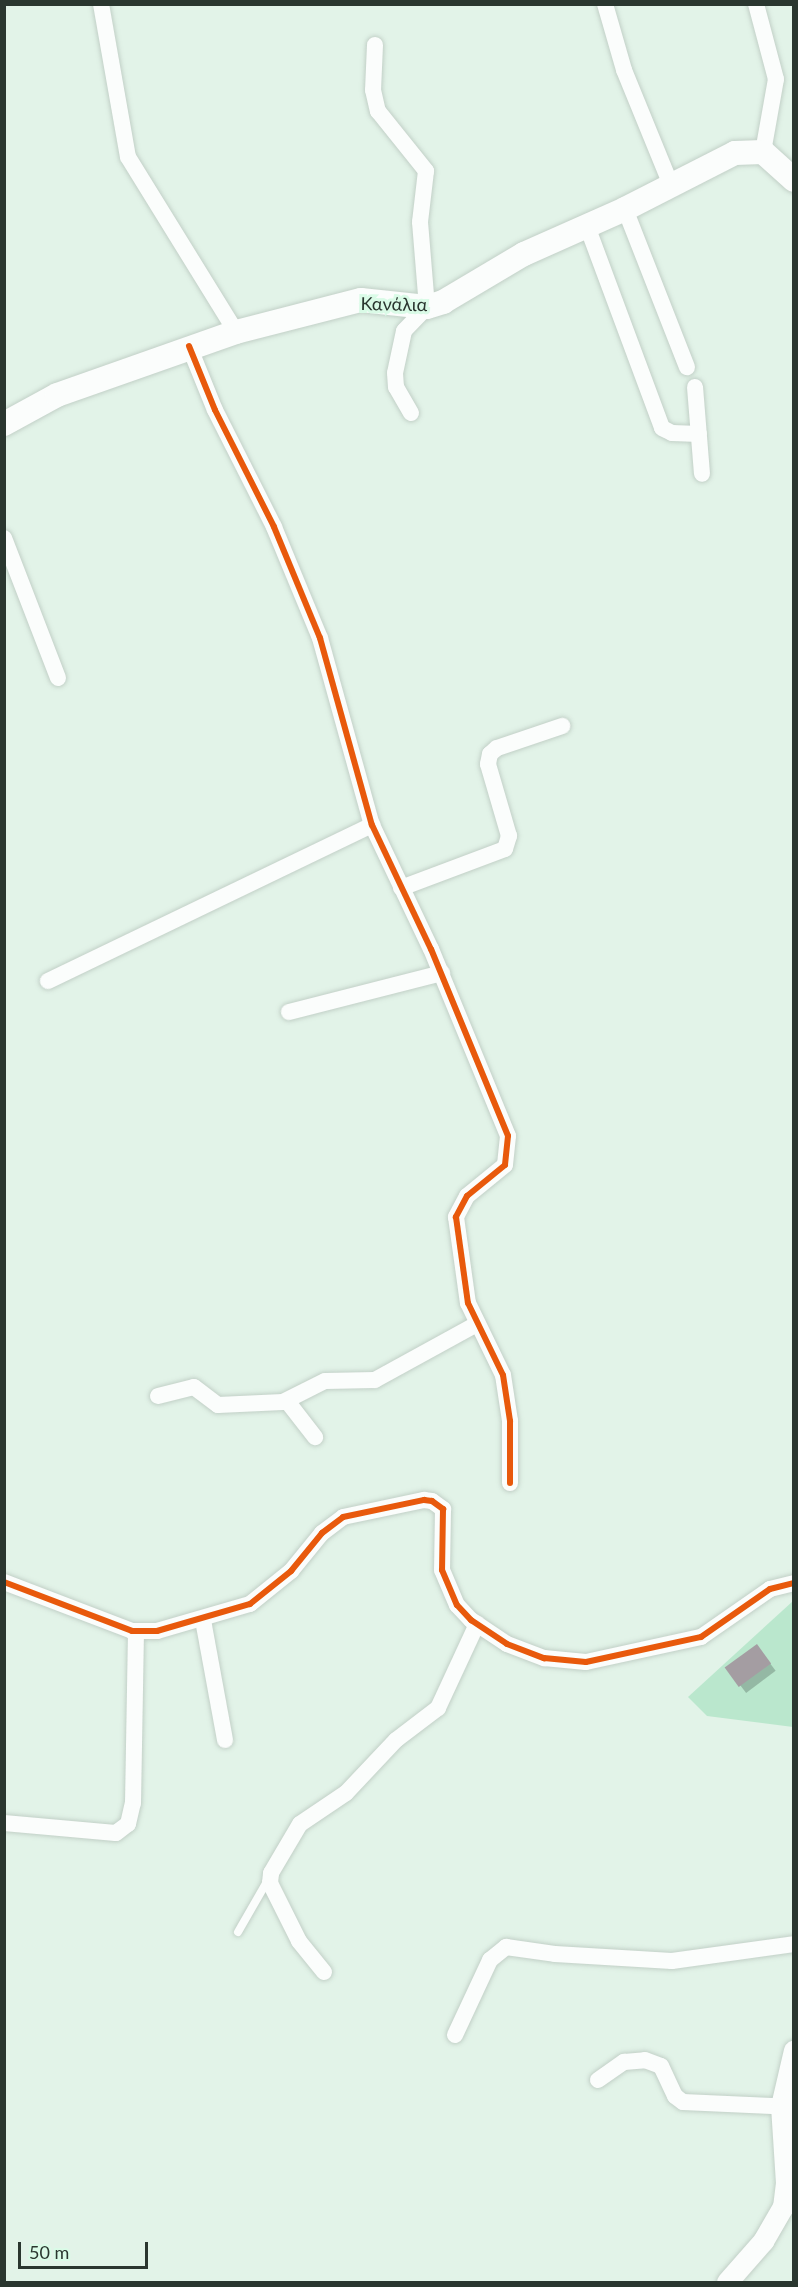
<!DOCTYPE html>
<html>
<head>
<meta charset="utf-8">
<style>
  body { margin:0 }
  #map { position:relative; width:798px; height:2287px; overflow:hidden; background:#e2f3e8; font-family:Lato,sans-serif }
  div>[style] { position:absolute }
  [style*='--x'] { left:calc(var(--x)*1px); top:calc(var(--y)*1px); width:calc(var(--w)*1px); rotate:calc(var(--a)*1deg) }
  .green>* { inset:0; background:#bae7cd }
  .shadow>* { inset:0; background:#0003; transform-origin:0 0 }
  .building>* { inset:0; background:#a49da2; transform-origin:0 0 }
  .roads { filter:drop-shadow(0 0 2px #c2d0c7) drop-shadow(0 0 2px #c2d0c7) }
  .service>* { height:8px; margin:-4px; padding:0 4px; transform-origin:4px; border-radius:4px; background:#fbfdfc }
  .minor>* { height:16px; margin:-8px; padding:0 8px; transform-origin:8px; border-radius:8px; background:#fbfdfc }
  .tertiary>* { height:21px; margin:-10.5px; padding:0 10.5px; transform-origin:10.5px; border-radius:10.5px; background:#fbfdfc }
  .secondary>* { height:24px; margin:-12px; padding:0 12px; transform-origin:12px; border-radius:12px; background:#fbfdfc }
  .cycleway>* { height:6px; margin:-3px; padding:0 3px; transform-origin:3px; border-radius:3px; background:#e8590c }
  span { translate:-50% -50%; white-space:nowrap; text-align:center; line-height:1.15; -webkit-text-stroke:6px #dafbe7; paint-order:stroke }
  .street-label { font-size:18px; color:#2a362f }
  .frame { position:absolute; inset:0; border:6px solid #2a362f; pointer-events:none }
  .scale { position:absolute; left:18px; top:2242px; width:130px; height:27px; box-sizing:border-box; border:3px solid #2a362f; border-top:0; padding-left:8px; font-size:18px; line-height:21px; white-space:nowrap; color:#2a362f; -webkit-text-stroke:4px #dafbe7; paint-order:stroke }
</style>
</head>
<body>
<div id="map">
  <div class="green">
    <div style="clip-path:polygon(793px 1601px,793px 1727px,707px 1716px,688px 1697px)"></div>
  </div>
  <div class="shadow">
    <div style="left:757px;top:1646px;width:31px;height:37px;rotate:53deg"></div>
  </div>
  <div class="building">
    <div style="left:757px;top:1644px;width:24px;height:40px;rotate:54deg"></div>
  </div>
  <div class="roads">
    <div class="service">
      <div style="--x:238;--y:1932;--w:62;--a:-60.1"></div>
    </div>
    <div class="minor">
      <div style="--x:101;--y:4;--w:155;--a:80"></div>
      <div style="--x:128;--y:157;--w:206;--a:58.3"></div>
      <div style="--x:605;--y:4;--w:69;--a:73.9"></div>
      <div style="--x:624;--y:70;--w:124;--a:67.8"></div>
      <div style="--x:756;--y:4;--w:78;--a:75.1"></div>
      <div style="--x:776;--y:79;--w:74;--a:100.1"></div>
      <div style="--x:375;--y:45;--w:45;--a:92.5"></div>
      <div style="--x:373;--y:90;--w:22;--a:77"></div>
      <div style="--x:378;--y:111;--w:77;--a:51.3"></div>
      <div style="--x:426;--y:171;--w:51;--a:96.7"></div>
      <div style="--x:420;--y:222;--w:85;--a:85.3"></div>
      <div style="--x:427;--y:307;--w:33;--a:134"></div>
      <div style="--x:404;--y:331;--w:43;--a:102.1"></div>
      <div style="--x:395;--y:373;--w:14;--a:86"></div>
      <div style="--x:396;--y:387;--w:30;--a:60"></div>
      <div style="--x:625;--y:209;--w:170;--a:68.6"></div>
      <div style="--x:587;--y:226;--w:215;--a:69.6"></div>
      <div style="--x:662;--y:428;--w:11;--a:27"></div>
      <div style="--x:672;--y:433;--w:27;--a:2"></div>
      <div style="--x:189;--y:346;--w:69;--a:67.9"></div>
      <div style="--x:215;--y:410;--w:131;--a:63.2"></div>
      <div style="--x:274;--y:527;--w:120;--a:67.5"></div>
      <div style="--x:320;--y:638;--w:194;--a:74.5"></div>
      <div style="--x:372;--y:825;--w:137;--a:64.6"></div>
      <div style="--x:431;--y:949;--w:202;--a:67.6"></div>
      <div style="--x:508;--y:1136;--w:29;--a:96"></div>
      <div style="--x:505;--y:1165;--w:49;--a:140.8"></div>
      <div style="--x:467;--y:1196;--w:24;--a:118"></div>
      <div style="--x:456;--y:1217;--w:87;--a:82.1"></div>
      <div style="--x:468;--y:1303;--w:80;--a:64.1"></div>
      <div style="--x:503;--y:1375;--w:47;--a:81.3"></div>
      <div style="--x:510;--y:1421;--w:62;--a:90"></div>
      <div style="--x:695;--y:387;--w:87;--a:85.4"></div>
      <div style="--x:4;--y:538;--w:150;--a:68.9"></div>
      <div style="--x:401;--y:888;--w:111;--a:-20.6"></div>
      <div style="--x:505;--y:849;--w:14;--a:-73"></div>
      <div style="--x:509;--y:836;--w:75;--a:-106.3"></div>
      <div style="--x:488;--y:764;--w:10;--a:-79"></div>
      <div style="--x:490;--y:754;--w:9;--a:-41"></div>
      <div style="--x:497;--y:748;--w:69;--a:-18.7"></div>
      <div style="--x:48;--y:981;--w:360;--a:-25.7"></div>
      <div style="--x:289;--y:1012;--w:158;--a:-14.3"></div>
      <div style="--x:158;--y:1396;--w:37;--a:-14"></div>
      <div style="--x:194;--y:1387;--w:30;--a:37"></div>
      <div style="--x:218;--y:1405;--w:65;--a:-2.6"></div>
      <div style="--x:283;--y:1402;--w:47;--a:-26.6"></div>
      <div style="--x:325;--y:1381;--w:50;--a:-1.1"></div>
      <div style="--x:375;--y:1380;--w:116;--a:-28.8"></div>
      <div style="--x:287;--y:1401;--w:46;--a:52.1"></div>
      <div style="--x:4;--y:1582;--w:137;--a:20.9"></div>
      <div style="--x:132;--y:1631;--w:25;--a:0"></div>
      <div style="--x:157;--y:1631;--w:97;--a:-16.2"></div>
      <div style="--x:250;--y:1604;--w:53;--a:-38.8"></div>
      <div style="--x:291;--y:1571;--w:49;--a:-50.8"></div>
      <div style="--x:322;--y:1533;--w:26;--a:-37"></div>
      <div style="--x:343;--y:1517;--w:83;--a:-11.9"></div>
      <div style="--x:424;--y:1500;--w:8;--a:7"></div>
      <div style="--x:432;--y:1501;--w:14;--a:36"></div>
      <div style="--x:443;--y:1509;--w:61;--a:90.9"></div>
      <div style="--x:442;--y:1570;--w:38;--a:67"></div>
      <div style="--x:457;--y:1605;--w:21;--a:47"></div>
      <div style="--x:471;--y:1620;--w:43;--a:33.7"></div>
      <div style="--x:507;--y:1644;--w:40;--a:21"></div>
      <div style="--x:544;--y:1658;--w:42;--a:5.4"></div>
      <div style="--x:586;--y:1662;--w:118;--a:-12.3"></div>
      <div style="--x:701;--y:1637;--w:84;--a:-34.8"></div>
      <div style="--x:770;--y:1589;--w:25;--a:-14"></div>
      <div style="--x:203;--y:1620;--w:122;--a:79.6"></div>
      <div style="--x:4;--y:1823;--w:112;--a:5.1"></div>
      <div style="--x:116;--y:1833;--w:15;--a:-37"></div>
      <div style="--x:128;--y:1824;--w:22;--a:-77"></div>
      <div style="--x:133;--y:1803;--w:171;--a:-89"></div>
      <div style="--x:324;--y:1972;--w:40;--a:-129"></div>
      <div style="--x:299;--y:1941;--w:65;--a:-116.6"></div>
      <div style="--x:270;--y:1883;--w:10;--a:-84"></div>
      <div style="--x:271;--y:1873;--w:57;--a:-59.4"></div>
      <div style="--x:300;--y:1824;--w:55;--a:-34"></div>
      <div style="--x:346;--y:1793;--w:73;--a:-46.7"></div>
      <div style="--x:396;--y:1740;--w:53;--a:-37.3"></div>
      <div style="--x:438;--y:1708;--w:93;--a:-65.1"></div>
      <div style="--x:455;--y:2035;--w:83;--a:-65"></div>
      <div style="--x:490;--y:1960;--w:21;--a:-39"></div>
      <div style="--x:506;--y:1947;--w:49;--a:8.1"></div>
      <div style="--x:555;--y:1954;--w:117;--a:3.4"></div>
      <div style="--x:672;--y:1961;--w:123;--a:-7.9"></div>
      <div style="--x:598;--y:2080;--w:32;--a:-35"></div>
      <div style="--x:624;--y:2062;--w:21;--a:-5"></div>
      <div style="--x:645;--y:2060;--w:17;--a:21"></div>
      <div style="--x:661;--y:2066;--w:33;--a:65"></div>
      <div style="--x:675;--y:2096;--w:10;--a:37"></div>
      <div style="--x:683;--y:2102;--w:111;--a:2.6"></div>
    </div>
    <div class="tertiary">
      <div style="--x:727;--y:2282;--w:55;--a:-48.7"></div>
      <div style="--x:763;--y:2241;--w:39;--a:-60"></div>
      <div style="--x:783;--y:2207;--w:24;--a:-83"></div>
      <div style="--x:786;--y:2183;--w:77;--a:-93.7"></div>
      <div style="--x:781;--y:2106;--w:57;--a:-76.9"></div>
    </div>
    <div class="secondary">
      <div style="--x:4;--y:424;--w:60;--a:-28.7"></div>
      <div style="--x:57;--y:395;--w:190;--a:-19.4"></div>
      <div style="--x:236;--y:332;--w:129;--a:-14.4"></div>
      <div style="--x:361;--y:300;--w:66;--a:6.1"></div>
      <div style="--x:427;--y:307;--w:17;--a:-17"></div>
      <div style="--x:443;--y:302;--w:94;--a:-30.7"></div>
      <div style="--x:524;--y:254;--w:111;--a:-24"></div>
      <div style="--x:625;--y:209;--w:123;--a:-27"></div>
      <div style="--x:735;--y:153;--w:28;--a:-2"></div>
      <div style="--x:763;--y:152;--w:42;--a:42.1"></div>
    </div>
  </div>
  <div class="cycleway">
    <div style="--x:189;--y:346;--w:69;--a:67.9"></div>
    <div style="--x:215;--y:410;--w:131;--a:63.2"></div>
    <div style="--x:274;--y:527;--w:120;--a:67.5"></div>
    <div style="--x:320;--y:638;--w:194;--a:74.5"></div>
    <div style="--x:372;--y:825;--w:137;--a:64.6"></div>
    <div style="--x:431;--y:949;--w:202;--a:67.6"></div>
    <div style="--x:508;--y:1136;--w:29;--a:96"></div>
    <div style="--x:505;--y:1165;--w:49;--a:140.8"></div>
    <div style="--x:467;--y:1196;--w:24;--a:118"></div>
    <div style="--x:456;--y:1217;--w:87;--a:82.1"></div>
    <div style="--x:468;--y:1303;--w:80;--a:64.1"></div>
    <div style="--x:503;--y:1375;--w:47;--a:81.3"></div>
    <div style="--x:510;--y:1421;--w:62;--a:90"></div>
    <div style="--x:4;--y:1582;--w:137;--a:20.9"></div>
    <div style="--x:132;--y:1631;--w:25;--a:0"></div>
    <div style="--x:157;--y:1631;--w:97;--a:-16.2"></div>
    <div style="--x:250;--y:1604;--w:53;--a:-38.8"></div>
    <div style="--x:291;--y:1571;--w:49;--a:-50.8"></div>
    <div style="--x:322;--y:1533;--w:26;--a:-37"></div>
    <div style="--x:343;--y:1517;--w:83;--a:-11.9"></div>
    <div style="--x:424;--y:1500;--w:8;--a:7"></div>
    <div style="--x:432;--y:1501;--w:14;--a:36"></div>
    <div style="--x:443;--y:1509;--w:61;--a:90.9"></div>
    <div style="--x:442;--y:1570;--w:38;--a:67"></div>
    <div style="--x:457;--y:1605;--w:21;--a:47"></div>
    <div style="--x:471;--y:1620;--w:43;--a:33.7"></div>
    <div style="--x:507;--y:1644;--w:40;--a:21"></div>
    <div style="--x:544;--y:1658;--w:42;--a:5.4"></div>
    <div style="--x:586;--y:1662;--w:118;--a:-12.3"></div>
    <div style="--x:701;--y:1637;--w:84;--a:-34.8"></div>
    <div style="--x:770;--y:1589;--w:25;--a:-14"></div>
  </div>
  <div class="street-label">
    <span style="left:394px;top:304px;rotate:1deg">Κανάλια</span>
  </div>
  <div class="frame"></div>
  <div class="scale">50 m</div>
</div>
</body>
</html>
